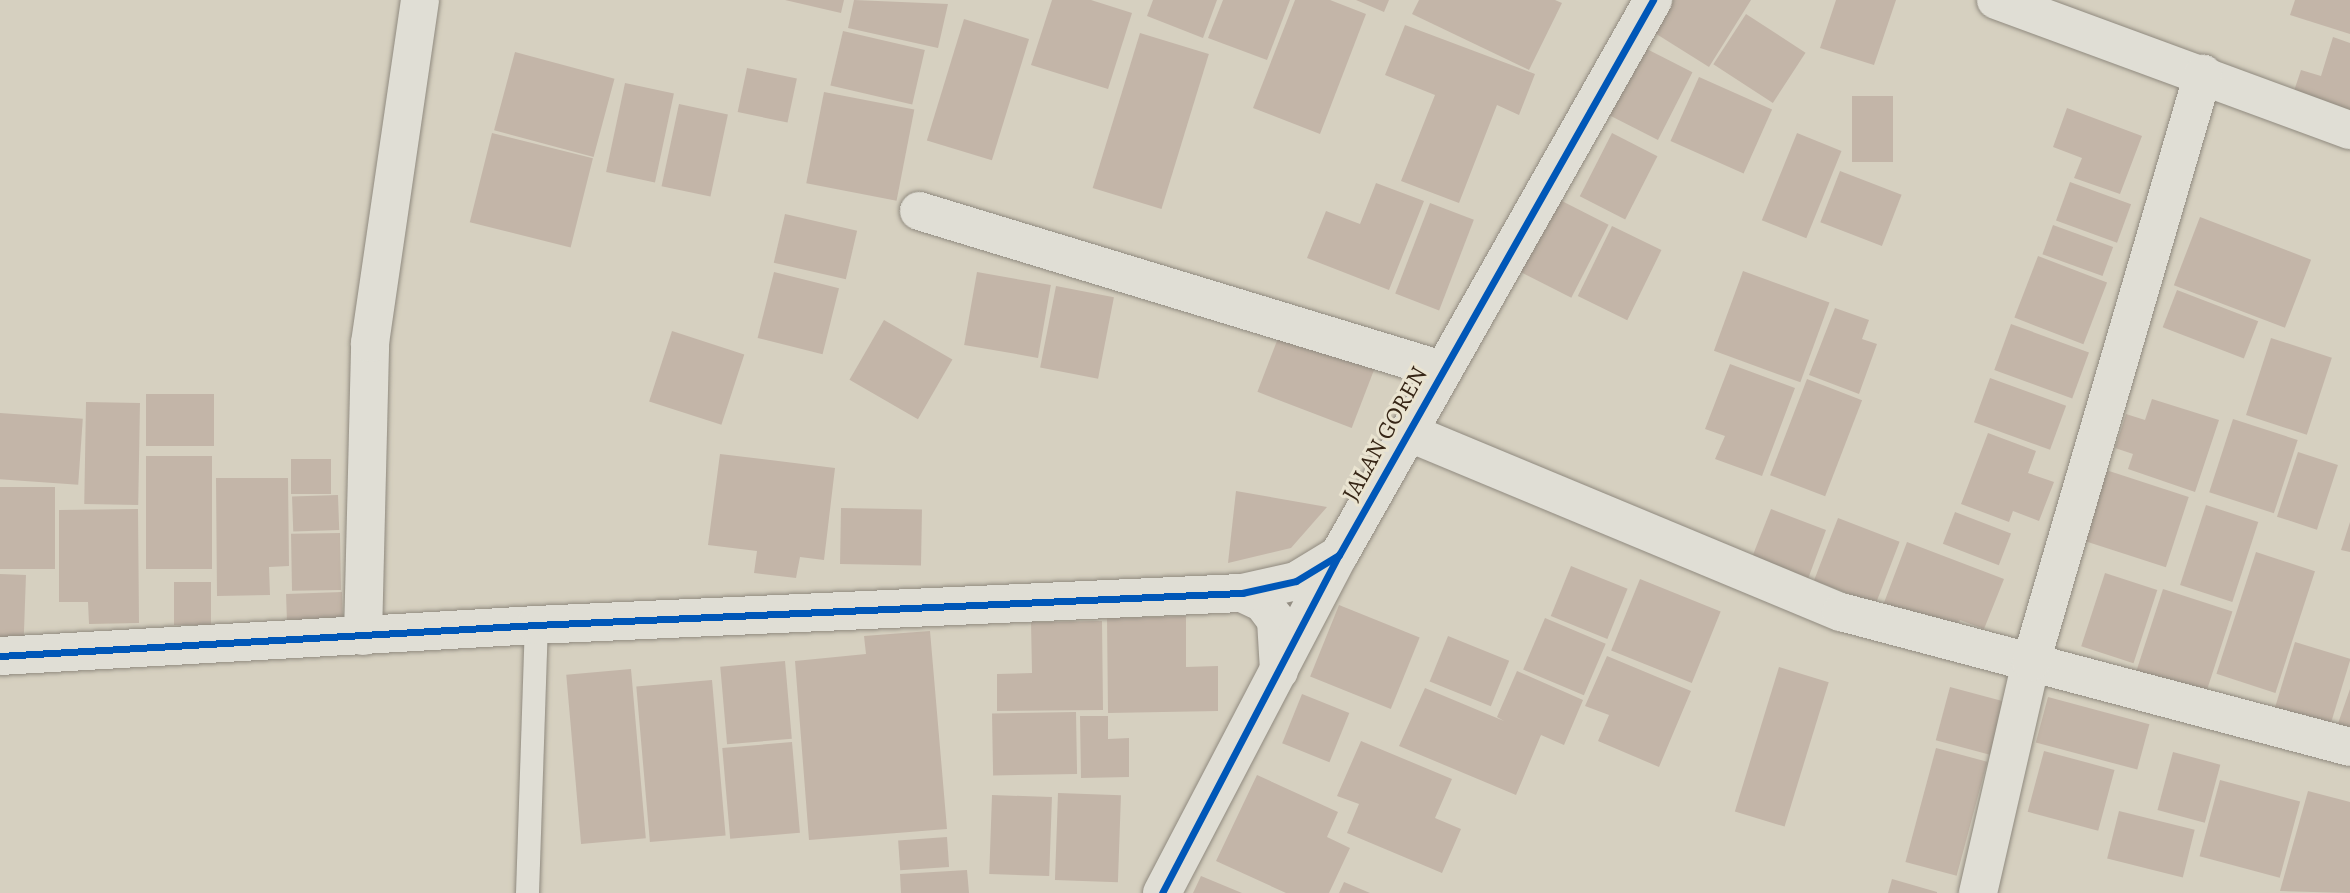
<!DOCTYPE html>
<html>
<head>
<meta charset="utf-8">
<style>
  body { margin:0 }
  #map { position:relative; width:2350px; height:893px; overflow:hidden; background:#d6d0c0; font-family:Alegreya,serif }
  div>[style] { position:absolute }
  [style*='--x'] { left:calc(var(--x)*1px); top:calc(var(--y)*1px); width:calc(var(--w)*1px); rotate:calc(var(--a)*1deg) }
  .building>* { inset:0; background:#c3b5a8; transform-origin:0 0 }
  .roads { filter:drop-shadow(0 0 2px #908a7f) drop-shadow(0 0 2px #908a7f) }
  .service>* { height:23px; margin:-11.5px; padding:0 11.5px; transform-origin:11.5px; border-radius:11.5px; background:#e0ded5 }
  .minor>* { height:38px; margin:-19px; padding:0 19px; transform-origin:19px; border-radius:19px; background:#e0ded5 }
  .tertiary>* { height:38px; margin:-19px; padding:0 19px; transform-origin:19px; border-radius:19px; background:#e0ded5 }
  .cycleway>* { height:7px; margin:-3.5px; padding:0 3.5px; transform-origin:3.5px; border-radius:3.5px; background:#0057b8 }
  span { translate:-50% -50%; white-space:nowrap; text-align:center; line-height:1.15; -webkit-text-stroke:6px #eae4d1; paint-order:stroke }
  .street-label { font-size:24px; color:#372616 }
</style>
</head>
<body>
<div id="map">
  <div class="building">
    <div style="clip-path:polygon(785px 0,844px 0,841px 13px)"></div>
    <div style="clip-path:polygon(854px 0,948px 4px,938px 48px,848px 28px)"></div>
    <div style="clip-path:polygon(1052px 0,1091px 0,1132px 13px,1108px 89px,1031px 65px)"></div>
    <div style="clip-path:polygon(1153px 0,1217px 0,1203px 38px,1147px 16px)"></div>
    <div style="clip-path:polygon(1223px 0,1290px 0,1267px 60px,1208px 38px)"></div>
    <div style="clip-path:polygon(1295px 0,1330px 0,1366px 14px,1320px 134px,1253px 108px)"></div>
    <div style="clip-path:polygon(1356px 0,1389px 0,1384px 12px)"></div>
    <div style="clip-path:polygon(1419px 0,1555px 0,1562px 3px,1529px 70px,1412px 14px)"></div>
    <div style="clip-path:polygon(1669px 0,1751px 0,1709px 67px,1650px 30px)"></div>
    <div style="clip-path:polygon(1836px 0,1896px 0,1874px 65px,1820px 48px)"></div>
    <div style="clip-path:polygon(2295px 0,2350px 0,2350px 34px,2290px 15px)"></div>
    <div style="left:1746px;top:14px;width:71px;height:60px;rotate:33deg"></div>
    <div style="left:964px;top:19px;width:68px;height:127px;rotate:17deg"></div>
    <div style="clip-path:polygon(1405px 25px,1535px 74px,1519px 115px,1497px 105px,1459px 203px,1401px 181px,1435px 95px,1385px 75px)"></div>
    <div style="left:843px;top:31px;width:84px;height:56px;rotate:13deg"></div>
    <div style="left:1140px;top:33px;width:72px;height:162px;rotate:17deg"></div>
    <div style="clip-path:polygon(2333px 37px,2350px 43px,2350px 126px,2289px 106px,2301px 70px,2321px 76px)"></div>
    <div style="left:1639px;top:45px;width:60px;height:76px;rotate:27deg"></div>
    <div style="left:515px;top:52px;width:103px;height:81px;rotate:15deg"></div>
    <div style="left:747px;top:68px;width:51px;height:45px;rotate:12deg"></div>
    <div style="left:1699px;top:77px;width:80px;height:70px;rotate:24deg"></div>
    <div style="left:625px;top:83px;width:50px;height:91px;rotate:12deg"></div>
    <div style="left:824px;top:92px;width:92px;height:93px;rotate:11deg"></div>
    <div style="left:1852px;top:96px;width:41px;height:66px"></div>
    <div style="left:679px;top:104px;width:50px;height:84px;rotate:12deg"></div>
    <div style="clip-path:polygon(2067px 108px,2142px 136px,2120px 194px,2074px 178px,2082px 158px,2053px 147px)"></div>
    <div style="left:492px;top:133px;width:104px;height:92px;rotate:14deg"></div>
    <div style="left:1612px;top:133px;width:51px;height:71px;rotate:27deg"></div>
    <div style="left:1797px;top:133px;width:48px;height:94px;rotate:22deg"></div>
    <div style="left:1840px;top:171px;width:66px;height:55px;rotate:21deg"></div>
    <div style="left:2070px;top:182px;width:65px;height:41px;rotate:20deg"></div>
    <div style="clip-path:polygon(1376px 183px,1424px 201px,1389px 290px,1307px 258px,1326px 211px,1360px 224px)"></div>
    <div style="left:1556px;top:198px;width:59px;height:82px;rotate:27deg"></div>
    <div style="left:1430px;top:203px;width:47px;height:97px;rotate:21deg"></div>
    <div style="left:785px;top:214px;width:74px;height:50px;rotate:13deg"></div>
    <div style="left:2200px;top:217px;width:119px;height:73px;rotate:21deg"></div>
    <div style="left:2053px;top:225px;width:64px;height:31px;rotate:20deg"></div>
    <div style="left:1612px;top:226px;width:55px;height:78px;rotate:26deg"></div>
    <div style="left:2038px;top:256px;width:74px;height:66px;rotate:21deg"></div>
    <div style="left:1743px;top:271px;width:92px;height:85px;rotate:20deg"></div>
    <div style="left:774px;top:272px;width:67px;height:68px;rotate:14deg"></div>
    <div style="left:977px;top:272px;width:75px;height:74px;rotate:10deg"></div>
    <div style="left:1056px;top:286px;width:59px;height:83px;rotate:11deg"></div>
    <div style="left:2177px;top:290px;width:87px;height:40px;rotate:21deg"></div>
    <div style="clip-path:polygon(1835px 308px,1869px 320px,1862px 339px,1877px 344px,1859px 394px,1809px 375px)"></div>
    <div style="left:884px;top:320px;width:79px;height:69px;rotate:30deg"></div>
    <div style="left:2011px;top:324px;width:83px;height:49px;rotate:20deg"></div>
    <div style="left:672px;top:331px;width:76px;height:74px;rotate:18deg"></div>
    <div style="left:1280px;top:333px;width:101px;height:63px;rotate:21deg"></div>
    <div style="left:2271px;top:338px;width:64px;height:81px;rotate:18deg"></div>
    <div style="clip-path:polygon(1730px 364px,1795px 388px,1762px 476px,1715px 459px,1725px 436px,1705px 429px)"></div>
    <div style="left:1990px;top:378px;width:81px;height:47px;rotate:20deg"></div>
    <div style="left:1807px;top:379px;width:59px;height:103px;rotate:21deg"></div>
    <div style="left:146px;top:394px;width:68px;height:52px"></div>
    <div style="clip-path:polygon(2152px 399px,2219px 420px,2195px 492px,2128px 469px,2133px 454px,2115px 448px,2126px 414px,2145px 420px)"></div>
    <div style="left:86px;top:402px;width:54px;height:102px;rotate:1deg"></div>
    <div style="left:0;top:413px;width:83px;height:66px;rotate:4deg"></div>
    <div style="left:2233px;top:419px;width:68px;height:77px;rotate:18deg"></div>
    <div style="clip-path:polygon(1988px 433px,2036px 451px,2028px 473px,2054px 482px,2039px 521px,2013px 511px,2009px 522px,1961px 504px)"></div>
    <div style="left:2298px;top:452px;width:42px;height:68px;rotate:18deg"></div>
    <div style="clip-path:polygon(720px 454px,835px 468px,824px 560px,800px 557px,796px 578px,754px 573px,757px 551px,708px 545px)"></div>
    <div style="left:146px;top:456px;width:66px;height:113px"></div>
    <div style="left:331px;top:459px;width:35px;height:40px;rotate:90deg"></div>
    <div style="left:2106px;top:470px;width:87px;height:74px;rotate:18deg"></div>
    <div style="clip-path:polygon(216px 478px,288px 478px,289px 566px,269px 567px,270px 595px,217px 596px)"></div>
    <div style="left:0;top:487px;width:55px;height:82px"></div>
    <div style="clip-path:polygon(1236px 491px,1327px 507px,1291px 548px,1228px 563px)"></div>
    <div style="left:338px;top:495px;width:35px;height:46px;rotate:88deg"></div>
    <div style="left:2206px;top:505px;width:55px;height:84px;rotate:18deg"></div>
    <div style="left:841px;top:508px;width:81px;height:56px;rotate:1deg"></div>
    <div style="clip-path:polygon(138px 509px,139px 623px,89px 624px,88px 602px,59px 602px,59px 510px)"></div>
    <div style="clip-path:polygon(1771px 509px,1826px 530px,1808px 579px,1747px 570px)"></div>
    <div style="left:1955px;top:512px;width:60px;height:34px;rotate:21deg"></div>
    <div style="left:1838px;top:518px;width:66px;height:67px;rotate:21deg"></div>
    <div style="clip-path:polygon(2350px 522px,2350px 552px,2341px 550px)"></div>
    <div style="left:340px;top:533px;width:57px;height:49px;rotate:89deg"></div>
    <div style="clip-path:polygon(1907px 542px,2004px 579px,1984px 629px,1960px 620px,1954px 635px,1882px 608px)"></div>
    <div style="left:2256px;top:552px;width:62px;height:128px;rotate:18deg"></div>
    <div style="left:1571px;top:566px;width:61px;height:54px;rotate:22deg"></div>
    <div style="left:2105px;top:573px;width:55px;height:77px;rotate:18deg"></div>
    <div style="left:0;top:574px;width:26px;height:67px;rotate:2deg"></div>
    <div style="left:1640px;top:579px;width:87px;height:77px;rotate:22deg"></div>
    <div style="left:174px;top:582px;width:37px;height:43px"></div>
    <div style="left:2163px;top:589px;width:73px;height:94px;rotate:18deg"></div>
    <div style="left:342px;top:592px;width:37px;height:56px;rotate:88deg"></div>
    <div style="left:1339px;top:605px;width:87px;height:77px;rotate:22deg"></div>
    <div style="clip-path:polygon(1186px 616px,1186px 667px,1218px 666px,1218px 711px,1108px 713px,1107px 618px)"></div>
    <div style="left:1545px;top:618px;width:66px;height:56px;rotate:23deg"></div>
    <div style="clip-path:polygon(1102px 621px,1103px 710px,997px 711px,997px 674px,1032px 673px,1031px 622px)"></div>
    <div style="clip-path:polygon(930px 631px,947px 829px,809px 840px,795px 661px,866px 654px,864px 636px)"></div>
    <div style="left:1448px;top:636px;width:66px;height:49px;rotate:22deg"></div>
    <div style="left:2295px;top:642px;width:58px;height:81px;rotate:17deg"></div>
    <div style="clip-path:polygon(1607px 656px,1691px 691px,1659px 767px,1598px 741px,1609px 715px,1585px 706px)"></div>
    <div style="left:785px;top:661px;width:78px;height:65px;rotate:85deg"></div>
    <div style="left:1779px;top:667px;width:52px;height:151px;rotate:17deg"></div>
    <div style="left:631px;top:669px;width:170px;height:65px;rotate:85deg"></div>
    <div style="clip-path:polygon(1517px 671px,1583px 700px,1564px 745px,1541px 735px,1516px 795px,1399px 746px,1425px 688px,1504px 721px,1497px 717px)"></div>
    <div style="left:712px;top:680px;width:156px;height:76px;rotate:85deg"></div>
    <div style="left:1950px;top:687px;width:57px;height:55px;rotate:15deg"></div>
    <div style="clip-path:polygon(2350px 689px,2350px 740px,2334px 735px)"></div>
    <div style="left:1302px;top:694px;width:51px;height:53px;rotate:22deg"></div>
    <div style="left:2048px;top:697px;width:105px;height:47px;rotate:15deg"></div>
    <div style="left:1076px;top:712px;width:62px;height:84px;rotate:89deg"></div>
    <div style="clip-path:polygon(1080px 716px,1108px 716px,1108px 739px,1129px 738px,1129px 777px,1081px 778px)"></div>
    <div style="clip-path:polygon(1361px 741px,1452px 779px,1435px 818px,1461px 829px,1442px 873px,1347px 833px,1359px 804px,1337px 796px)"></div>
    <div style="left:792px;top:742px;width:91px;height:70px;rotate:85deg"></div>
    <div style="left:1936px;top:748px;width:53px;height:118px;rotate:15deg"></div>
    <div style="left:2044px;top:751px;width:73px;height:63px;rotate:15deg"></div>
    <div style="left:2173px;top:752px;width:49px;height:60px;rotate:15deg"></div>
    <div style="clip-path:polygon(1257px 775px,1338px 812px,1327px 837px,1350px 848px,1329px 893px,1286px 893px,1216px 861px)"></div>
    <div style="left:2220px;top:780px;width:83px;height:79px;rotate:15deg"></div>
    <div style="clip-path:polygon(2308px 791px,2350px 802px,2350px 893px,2280px 891px)"></div>
    <div style="left:1058px;top:793px;width:63px;height:87px;rotate:2deg"></div>
    <div style="left:992px;top:795px;width:60px;height:79px;rotate:2deg"></div>
    <div style="left:2119px;top:811px;width:78px;height:49px;rotate:14deg"></div>
    <div style="left:947px;top:837px;width:30px;height:49px;rotate:86deg"></div>
    <div style="clip-path:polygon(967px 870px,969px 893px,901px 893px,900px 874px)"></div>
    <div style="clip-path:polygon(1201px 876px,1242px 893px,1193px 893px)"></div>
    <div style="clip-path:polygon(1892px 879px,1937px 892px,1937px 893px,1888px 893px)"></div>
    <div style="clip-path:polygon(1344px 882px,1370px 893px,1339px 893px)"></div>
  </div>
  <div class="roads">
    <div class="service">
      <div style="--x:527;--y:893;--w:268;--a:-88.1"></div>
    </div>
    <div class="minor">
      <div style="--x:1996;--y:0;--w:377;--a:20.2"></div>
      <div style="--x:919;--y:211;--w:547;--a:16.91"></div>
      <div style="--x:1410;--y:433;--w:467;--a:22.6"></div>
      <div style="--x:1841;--y:612;--w:527;--a:14.85"></div>
      <div style="--x:1242;--y:593;--w:23;--a:25"></div>
      <div style="--x:1263;--y:603;--w:21;--a:53"></div>
      <div style="--x:1276;--y:620;--w:51;--a:86.6"></div>
      <div style="--x:363;--y:636;--w:293;--a:-88.6"></div>
      <div style="--x:370;--y:343;--w:347;--a:-81.7"></div>
      <div style="--x:0;--y:656;--w:537;--a:-3.31"></div>
      <div style="--x:536;--y:625;--w:707;--a:-2.6"></div>
      <div style="--x:1242;--y:593;--w:55;--a:-12.5"></div>
      <div style="--x:1296;--y:581;--w:50;--a:-31.2"></div>
      <div style="--x:1978;--y:893;--w:237;--a:-77.1"></div>
      <div style="--x:2031;--y:662;--w:613;--a:-73.69"></div>
    </div>
    <div class="tertiary">
      <div style="--x:1162;--y:893;--w:382;--a:-62.4"></div>
      <div style="--x:1339;--y:555;--w:638;--a:-60.5"></div>
    </div>
  </div>
  <div class="cycleway">
    <div style="--x:0;--y:656;--w:537;--a:-3.31"></div>
    <div style="--x:536;--y:625;--w:707;--a:-2.6"></div>
    <div style="--x:1242;--y:593;--w:55;--a:-12.5"></div>
    <div style="--x:1296;--y:581;--w:50;--a:-31.2"></div>
    <div style="--x:1162;--y:893;--w:382;--a:-62.4"></div>
    <div style="--x:1339;--y:555;--w:638;--a:-60.5"></div>
  </div>
  <div class="street-label">
    <span style="left:1385px;top:434px;rotate:-61deg">JALAN GOREN</span>
  </div>
</div>
</body>
</html>
